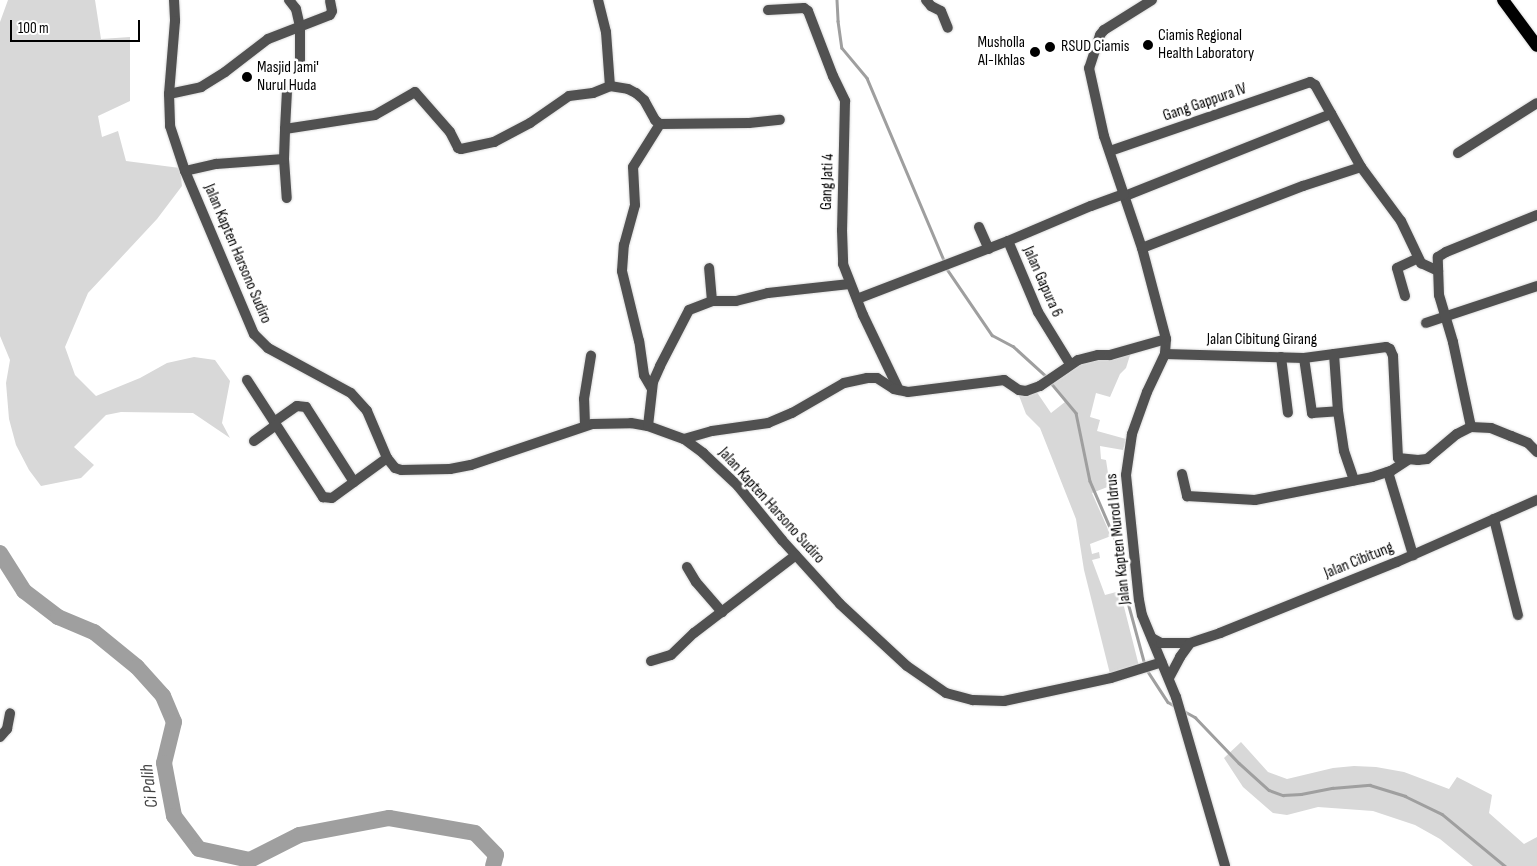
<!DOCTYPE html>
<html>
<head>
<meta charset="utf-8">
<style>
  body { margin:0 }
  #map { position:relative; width:1537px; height:866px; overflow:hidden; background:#fff; font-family:"Sofia Sans Condensed",sans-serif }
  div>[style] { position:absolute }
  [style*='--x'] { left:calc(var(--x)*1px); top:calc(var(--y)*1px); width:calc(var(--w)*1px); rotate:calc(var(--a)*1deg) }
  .green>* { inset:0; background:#d8d8d8 }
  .stream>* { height:2.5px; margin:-1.25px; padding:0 1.25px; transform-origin:1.25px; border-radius:1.25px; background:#9f9f9f }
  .river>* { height:16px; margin:-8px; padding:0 8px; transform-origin:8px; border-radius:8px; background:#9f9f9f }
  .roads { filter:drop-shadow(0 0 1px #dbdbdb) drop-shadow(0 0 1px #dbdbdb) }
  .minor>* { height:10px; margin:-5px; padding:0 5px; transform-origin:5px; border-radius:5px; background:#515151 }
  .major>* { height:12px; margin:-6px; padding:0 6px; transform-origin:6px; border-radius:6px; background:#000 }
  .dots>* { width:14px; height:14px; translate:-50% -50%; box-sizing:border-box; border:2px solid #fff; border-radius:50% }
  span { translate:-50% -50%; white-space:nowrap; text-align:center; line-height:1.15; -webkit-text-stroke:5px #fff; paint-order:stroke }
  .poi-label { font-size:16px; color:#000 }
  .left { translate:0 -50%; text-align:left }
  .right { translate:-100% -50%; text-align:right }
  .street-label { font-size:16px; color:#000 }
  .water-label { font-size:18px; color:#404040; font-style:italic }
  .scale { position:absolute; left:10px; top:20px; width:130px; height:22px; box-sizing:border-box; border:2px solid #000; border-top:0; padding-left:6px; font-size:15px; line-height:18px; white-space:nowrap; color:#000; -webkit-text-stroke:4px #fff; paint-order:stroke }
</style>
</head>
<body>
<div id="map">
  <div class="green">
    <div style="clip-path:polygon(8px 0,95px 0,101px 39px,130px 37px,130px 101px,98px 116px,102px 137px,118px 131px,126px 161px,180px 168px,182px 186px,157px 219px,88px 293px,65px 347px,75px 375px,96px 396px,140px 378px,167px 363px,194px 357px,215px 360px,230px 381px,222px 423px,230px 438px,193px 413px,121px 412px,106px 415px,74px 447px,94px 465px,81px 478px,41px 486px,29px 470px,16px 445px,9px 419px,6px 383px,10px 360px,0 336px,0 22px)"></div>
    <div style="clip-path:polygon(1131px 352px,1126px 368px,1120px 374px,1110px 397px,1096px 393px,1090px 417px,1100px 420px,1097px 431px,1126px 439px,1123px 450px,1100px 446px,1101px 459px,1106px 460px,1110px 486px,1092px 493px,1111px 536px,1090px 544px,1092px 554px,1099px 552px,1100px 558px,1092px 560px,1105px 595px,1120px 591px,1140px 670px,1111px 678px,1084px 570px,1076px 519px,1040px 428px,1026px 414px,1018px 393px,1036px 391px,1051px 413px,1065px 402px,1049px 381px,1071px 367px)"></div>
    <div style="clip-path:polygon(1241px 742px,1268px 772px,1287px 779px,1333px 768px,1354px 766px,1376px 767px,1404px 772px,1449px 789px,1457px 777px,1492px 795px,1489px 813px,1524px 844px,1537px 837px,1537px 866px,1473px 866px,1440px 839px,1415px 825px,1373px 811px,1318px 807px,1287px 815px,1273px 813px,1243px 787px,1224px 758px)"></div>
  </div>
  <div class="stream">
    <div style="--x:837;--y:0;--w:21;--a:87"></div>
    <div style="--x:838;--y:21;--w:27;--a:82"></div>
    <div style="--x:842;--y:48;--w:39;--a:50"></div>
    <div style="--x:867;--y:78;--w:201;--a:67.1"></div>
    <div style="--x:947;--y:269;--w:80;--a:55.7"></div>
    <div style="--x:992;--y:335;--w:24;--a:28"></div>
    <div style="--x:1013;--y:346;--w:47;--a:42.4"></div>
    <div style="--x:1051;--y:383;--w:39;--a:50"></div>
    <div style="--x:1076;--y:413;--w:69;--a:78.4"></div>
    <div style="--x:1090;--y:481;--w:73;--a:66.6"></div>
    <div style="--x:1119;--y:548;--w:48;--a:81.5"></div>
    <div style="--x:1126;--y:595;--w:73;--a:74.8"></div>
    <div style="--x:1147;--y:670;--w:38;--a:57"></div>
    <div style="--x:1168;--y:702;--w:8;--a:30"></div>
    <div style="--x:1184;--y:711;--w:13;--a:29"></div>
    <div style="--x:1195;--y:717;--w:64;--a:46.3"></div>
    <div style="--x:1239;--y:763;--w:40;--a:42"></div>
    <div style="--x:1269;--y:790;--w:15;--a:20"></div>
    <div style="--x:1283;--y:795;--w:18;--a:-3"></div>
    <div style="--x:1301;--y:794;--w:32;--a:-11"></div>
    <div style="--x:1332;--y:788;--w:38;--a:-5"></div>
    <div style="--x:1370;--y:785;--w:37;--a:17"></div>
    <div style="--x:1405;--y:796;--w:41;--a:25.9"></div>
    <div style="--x:1442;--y:814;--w:82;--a:39.5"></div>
  </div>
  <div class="river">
    <div style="--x:0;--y:553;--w:45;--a:57.7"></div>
    <div style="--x:24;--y:591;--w:43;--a:37.4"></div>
    <div style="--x:58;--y:617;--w:39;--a:23"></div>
    <div style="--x:94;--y:632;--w:55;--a:39.1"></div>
    <div style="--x:137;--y:667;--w:39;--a:48"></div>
    <div style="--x:163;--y:696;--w:28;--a:67"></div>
    <div style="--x:174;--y:722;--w:42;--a:103.7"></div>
    <div style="--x:164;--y:763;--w:54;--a:79.3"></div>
    <div style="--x:174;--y:816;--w:41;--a:52.9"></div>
    <div style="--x:199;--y:849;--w:52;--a:12.2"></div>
    <div style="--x:250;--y:860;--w:55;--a:-27"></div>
    <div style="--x:299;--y:835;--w:92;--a:-10.7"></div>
    <div style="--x:389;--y:818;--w:87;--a:9.9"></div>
    <div style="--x:475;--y:833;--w:30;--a:46"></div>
    <div style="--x:496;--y:855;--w:11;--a:105"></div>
  </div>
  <div class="roads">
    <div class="minor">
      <div style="--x:174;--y:0;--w:21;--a:87"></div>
      <div style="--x:175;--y:21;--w:73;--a:94.7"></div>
      <div style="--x:169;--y:94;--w:32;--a:88"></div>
      <div style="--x:170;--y:126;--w:47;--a:71.6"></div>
      <div style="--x:185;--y:171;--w:177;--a:67.1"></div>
      <div style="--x:254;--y:334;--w:20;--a:45"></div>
      <div style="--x:268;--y:348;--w:94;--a:28.5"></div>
      <div style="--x:351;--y:393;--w:24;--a:48"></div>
      <div style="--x:367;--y:411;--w:51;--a:66.9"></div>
      <div style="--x:387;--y:458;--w:13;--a:51"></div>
      <div style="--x:395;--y:468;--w:6;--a:18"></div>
      <div style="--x:401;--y:470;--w:49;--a:-1.2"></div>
      <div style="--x:450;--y:469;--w:21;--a:-11"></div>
      <div style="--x:471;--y:465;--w:128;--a:-18.7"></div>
      <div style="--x:592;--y:424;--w:39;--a:-1"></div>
      <div style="--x:631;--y:423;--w:17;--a:10"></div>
      <div style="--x:648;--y:426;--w:38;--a:20"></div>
      <div style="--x:684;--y:439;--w:24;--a:36"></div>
      <div style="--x:703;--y:453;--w:48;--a:43.3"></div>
      <div style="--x:738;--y:486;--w:70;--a:50.8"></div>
      <div style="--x:782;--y:540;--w:86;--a:47.8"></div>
      <div style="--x:840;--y:604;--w:91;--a:42.8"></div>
      <div style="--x:907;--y:666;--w:47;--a:34.7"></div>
      <div style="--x:946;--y:693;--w:28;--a:15"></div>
      <div style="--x:973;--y:700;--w:31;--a:2"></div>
      <div style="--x:1004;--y:701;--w:109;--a:-12.1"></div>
      <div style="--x:1111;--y:678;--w:53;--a:-17.4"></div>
      <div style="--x:289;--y:0;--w:11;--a:52"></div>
      <div style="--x:296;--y:9;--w:17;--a:77"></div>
      <div style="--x:300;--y:26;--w:34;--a:90"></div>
      <div style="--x:598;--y:0;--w:33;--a:76"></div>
      <div style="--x:606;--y:32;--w:54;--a:85.8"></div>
      <div style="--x:926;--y:0;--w:8;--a:50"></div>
      <div style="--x:931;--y:6;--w:11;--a:27"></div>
      <div style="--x:941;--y:11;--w:18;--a:68"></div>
      <div style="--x:1152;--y:0;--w:57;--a:148"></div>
      <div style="--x:1104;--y:30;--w:6;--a:129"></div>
      <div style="--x:1100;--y:35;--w:35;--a:108"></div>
      <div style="--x:1089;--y:68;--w:70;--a:77.6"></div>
      <div style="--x:1104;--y:136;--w:118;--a:71.3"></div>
      <div style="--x:1142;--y:248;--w:94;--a:75.2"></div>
      <div style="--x:1166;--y:339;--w:15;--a:94"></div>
      <div style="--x:1165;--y:354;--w:42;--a:115.3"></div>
      <div style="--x:1147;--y:392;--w:45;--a:109.7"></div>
      <div style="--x:1132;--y:434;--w:41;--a:98.3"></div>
      <div style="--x:1126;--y:475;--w:126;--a:84.1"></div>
      <div style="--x:1139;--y:600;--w:15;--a:79"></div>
      <div style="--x:1142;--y:615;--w:89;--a:67.5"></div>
      <div style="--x:1176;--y:697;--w:176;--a:73.8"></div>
      <div style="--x:768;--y:10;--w:36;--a:-3"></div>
      <div style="--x:804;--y:8;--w:5;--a:37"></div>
      <div style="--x:808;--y:11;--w:70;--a:69"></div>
      <div style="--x:833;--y:76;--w:28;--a:64"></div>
      <div style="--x:845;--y:101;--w:129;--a:91.3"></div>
      <div style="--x:842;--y:230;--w:34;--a:88"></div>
      <div style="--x:843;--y:264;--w:55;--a:68.6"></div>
      <div style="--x:863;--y:315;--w:83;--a:64.4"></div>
      <div style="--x:169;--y:94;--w:33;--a:-12"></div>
      <div style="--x:201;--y:87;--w:28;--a:-32"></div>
      <div style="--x:225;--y:72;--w:54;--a:-37.5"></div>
      <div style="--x:268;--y:39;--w:66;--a:-21.2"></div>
      <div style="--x:330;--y:15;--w:4;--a:-63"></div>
      <div style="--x:332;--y:11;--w:10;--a:-101"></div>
      <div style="--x:285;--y:129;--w:38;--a:-87"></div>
      <div style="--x:1110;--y:151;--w:212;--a:-19"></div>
      <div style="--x:1310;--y:82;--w:6;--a:31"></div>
      <div style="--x:1315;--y:85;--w:94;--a:60.7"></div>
      <div style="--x:1361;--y:167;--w:67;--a:53.5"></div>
      <div style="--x:1401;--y:221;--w:47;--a:64.5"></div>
      <div style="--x:1421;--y:263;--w:19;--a:25"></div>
      <div style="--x:1458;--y:153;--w:93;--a:-32.3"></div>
      <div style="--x:284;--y:159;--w:39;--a:86"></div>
      <div style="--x:185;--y:171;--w:32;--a:-13"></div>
      <div style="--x:216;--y:164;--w:68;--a:-4.2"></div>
      <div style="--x:284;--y:159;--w:30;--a:-88"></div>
      <div style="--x:285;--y:129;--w:91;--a:-8.8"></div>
      <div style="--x:375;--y:115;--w:46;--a:-29.9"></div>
      <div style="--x:415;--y:92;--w:53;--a:48.8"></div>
      <div style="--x:450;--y:132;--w:18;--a:63"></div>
      <div style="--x:458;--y:148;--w:3;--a:18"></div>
      <div style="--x:461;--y:149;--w:34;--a:-12"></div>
      <div style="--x:494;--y:142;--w:41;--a:-27.8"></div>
      <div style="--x:530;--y:123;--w:47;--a:-34.7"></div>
      <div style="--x:569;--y:96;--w:24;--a:-7"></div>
      <div style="--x:593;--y:93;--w:18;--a:-22"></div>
      <div style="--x:610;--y:86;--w:18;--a:9"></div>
      <div style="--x:628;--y:89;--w:9;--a:27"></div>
      <div style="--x:636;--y:93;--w:11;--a:41"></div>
      <div style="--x:644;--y:100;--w:23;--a:61"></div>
      <div style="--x:655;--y:120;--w:6;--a:39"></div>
      <div style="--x:660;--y:124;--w:89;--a:-0.6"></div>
      <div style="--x:749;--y:123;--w:31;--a:-6"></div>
      <div style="--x:1125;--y:196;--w:222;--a:-21.7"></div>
      <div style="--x:979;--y:227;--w:24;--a:66"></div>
      <div style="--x:1142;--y:248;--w:173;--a:-21.1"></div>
      <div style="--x:1303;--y:186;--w:61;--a:-18.1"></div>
      <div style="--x:1405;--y:296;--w:29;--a:-106"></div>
      <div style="--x:1397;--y:268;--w:23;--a:-25"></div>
      <div style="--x:857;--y:299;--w:162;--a:-21"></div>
      <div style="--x:712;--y:301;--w:24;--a:0"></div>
      <div style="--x:736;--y:301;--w:33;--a:-14"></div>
      <div style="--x:768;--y:293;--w:82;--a:-6.3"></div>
      <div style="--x:1426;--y:323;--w:117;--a:-18.4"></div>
      <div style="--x:1165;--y:354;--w:139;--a:1.6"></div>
      <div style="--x:1304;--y:358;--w:83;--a:-7.6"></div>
      <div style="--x:1386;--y:347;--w:4;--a:27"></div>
      <div style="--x:1390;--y:349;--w:8;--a:67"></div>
      <div style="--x:1393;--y:356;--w:102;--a:87.2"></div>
      <div style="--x:1398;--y:458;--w:20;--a:6"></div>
      <div style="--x:1418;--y:460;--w:9;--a:-6"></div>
      <div style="--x:1427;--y:459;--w:39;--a:-40"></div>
      <div style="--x:1457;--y:434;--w:16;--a:-27"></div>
      <div style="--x:1471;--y:427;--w:20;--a:3"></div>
      <div style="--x:1491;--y:428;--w:22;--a:22"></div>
      <div style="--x:1511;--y:436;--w:18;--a:22"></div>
      <div style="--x:1528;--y:443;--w:13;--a:45"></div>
      <div style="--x:1334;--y:354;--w:57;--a:86"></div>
      <div style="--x:1338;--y:411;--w:40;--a:81.5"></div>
      <div style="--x:1344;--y:451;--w:31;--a:71"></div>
      <div style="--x:1281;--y:357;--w:56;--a:82.9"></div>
      <div style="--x:1304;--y:358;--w:56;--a:81.7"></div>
      <div style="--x:1312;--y:413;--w:26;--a:-4"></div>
      <div style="--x:1070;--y:364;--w:61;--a:-121.6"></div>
      <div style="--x:1038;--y:312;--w:77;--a:-112.9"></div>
      <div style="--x:1008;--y:241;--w:90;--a:-22.9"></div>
      <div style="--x:1091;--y:206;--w:35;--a:-20"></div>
      <div style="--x:247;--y:380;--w:140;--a:57"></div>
      <div style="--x:323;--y:497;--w:9;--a:6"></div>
      <div style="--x:332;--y:498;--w:68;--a:-36"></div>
      <div style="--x:652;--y:389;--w:16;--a:-120"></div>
      <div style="--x:644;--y:375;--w:34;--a:-98"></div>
      <div style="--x:639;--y:341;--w:72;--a:-103.7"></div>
      <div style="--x:622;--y:271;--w:26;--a:-86"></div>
      <div style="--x:624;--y:245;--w:41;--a:-74.6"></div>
      <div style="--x:635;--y:205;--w:38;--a:-93"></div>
      <div style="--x:633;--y:167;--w:51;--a:-57.9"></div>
      <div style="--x:274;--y:422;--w:28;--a:-35"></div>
      <div style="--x:297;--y:406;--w:9;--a:6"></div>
      <div style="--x:306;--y:407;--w:89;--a:57.4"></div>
      <div style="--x:585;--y:425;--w:26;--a:-92"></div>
      <div style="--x:584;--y:399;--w:44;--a:-80.8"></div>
      <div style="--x:648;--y:426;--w:44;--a:-83.5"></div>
      <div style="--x:653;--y:382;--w:17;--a:-66"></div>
      <div style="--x:660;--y:366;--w:63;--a:-62.6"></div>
      <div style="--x:689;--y:310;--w:25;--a:-21"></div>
      <div style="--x:712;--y:301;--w:33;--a:-95"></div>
      <div style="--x:1471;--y:427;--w:87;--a:-102"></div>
      <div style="--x:1453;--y:342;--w:49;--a:-106.6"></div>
      <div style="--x:1439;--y:295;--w:38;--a:-92"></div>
      <div style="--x:1438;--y:257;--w:9;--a:-32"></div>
      <div style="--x:1446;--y:252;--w:98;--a:-22.1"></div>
      <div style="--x:684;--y:439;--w:29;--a:-16"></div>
      <div style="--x:712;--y:431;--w:57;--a:-8.1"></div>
      <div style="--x:768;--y:423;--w:26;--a:-23"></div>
      <div style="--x:792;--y:413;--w:60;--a:-30"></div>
      <div style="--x:844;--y:383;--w:24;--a:-12"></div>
      <div style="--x:867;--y:378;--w:10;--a:0"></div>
      <div style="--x:877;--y:378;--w:20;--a:33"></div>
      <div style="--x:894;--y:389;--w:14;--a:12"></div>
      <div style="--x:908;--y:392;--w:97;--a:-7.1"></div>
      <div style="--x:1004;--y:380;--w:18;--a:34"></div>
      <div style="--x:1019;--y:390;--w:7;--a:8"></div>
      <div style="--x:1026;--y:391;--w:15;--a:-20"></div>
      <div style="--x:1040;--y:386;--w:46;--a:-34.4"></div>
      <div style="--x:1078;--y:360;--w:21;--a:-14"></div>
      <div style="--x:1098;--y:355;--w:12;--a:0"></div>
      <div style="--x:1110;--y:355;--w:58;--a:-15.9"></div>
      <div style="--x:254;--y:441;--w:27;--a:-36"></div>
      <div style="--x:1388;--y:472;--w:87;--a:73.2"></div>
      <div style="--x:1182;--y:474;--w:23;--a:77"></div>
      <div style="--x:1187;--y:496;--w:68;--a:3.4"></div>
      <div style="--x:1255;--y:500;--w:119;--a:-11.1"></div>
      <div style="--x:1372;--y:477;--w:20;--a:-18"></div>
      <div style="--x:1391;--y:471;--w:20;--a:-33"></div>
      <div style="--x:1494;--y:519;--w:99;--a:76"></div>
      <div style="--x:687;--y:567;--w:17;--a:59"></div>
      <div style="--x:696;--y:582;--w:40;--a:49"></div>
      <div style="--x:1152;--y:638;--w:10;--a:29"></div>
      <div style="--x:1161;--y:643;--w:29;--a:0"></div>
      <div style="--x:1190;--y:643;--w:32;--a:-18"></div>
      <div style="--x:1220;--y:633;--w:191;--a:-21.9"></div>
      <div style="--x:1397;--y:562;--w:153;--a:-23.9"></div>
      <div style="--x:651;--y:661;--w:21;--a:-17"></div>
      <div style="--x:671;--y:655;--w:32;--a:-44"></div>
      <div style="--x:694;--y:633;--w:128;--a:-37.4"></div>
      <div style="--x:1169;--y:678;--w:24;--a:-62"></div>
      <div style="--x:1180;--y:657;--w:17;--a:-54"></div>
      <div style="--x:0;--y:737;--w:11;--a:-49"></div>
      <div style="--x:7;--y:729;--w:16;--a:-79"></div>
    </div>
    <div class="major">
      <div style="--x:1503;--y:0;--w:57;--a:53.5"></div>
    </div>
  </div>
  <div class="dots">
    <div style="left:1148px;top:45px;background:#000"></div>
    <div style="left:1050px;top:47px;background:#000"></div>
    <div style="left:1035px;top:52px;background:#000"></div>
    <div style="left:247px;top:77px;background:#000"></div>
  </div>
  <div class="poi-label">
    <span class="left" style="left:1158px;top:45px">Ciamis Regional<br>Health Laboratory</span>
    <span class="right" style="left:1025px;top:52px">Musholla<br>Al-Ikhlas</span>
    <span class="left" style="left:1061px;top:47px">RSUD Ciamis</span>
    <span class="left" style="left:257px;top:77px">Masjid Jami'<br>Nurul Huda</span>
  </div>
  <div class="street-label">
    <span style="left:1205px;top:103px;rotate:-19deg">Gang Gappura IV</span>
    <span style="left:828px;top:182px;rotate:-88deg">Gang Jati 4</span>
    <span style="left:237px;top:254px;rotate:67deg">Jalan Kapten Harsono Sudiro</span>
    <span style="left:1042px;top:282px;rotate:66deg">Jalan Gapura 6</span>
    <span style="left:1262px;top:340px">Jalan Cibitung Girang</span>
    <span style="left:771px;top:506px;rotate:48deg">Jalan Kapten Harsono Sudiro</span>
    <span style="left:1119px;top:539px;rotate:-96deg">Jalan Kapten Murod Idrus</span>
    <span style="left:1359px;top:561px;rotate:-22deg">Jalan Cibitung</span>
  </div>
  <div class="water-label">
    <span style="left:150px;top:786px;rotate:-97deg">Ci Palih</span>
  </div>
  <div class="scale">100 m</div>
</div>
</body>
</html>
